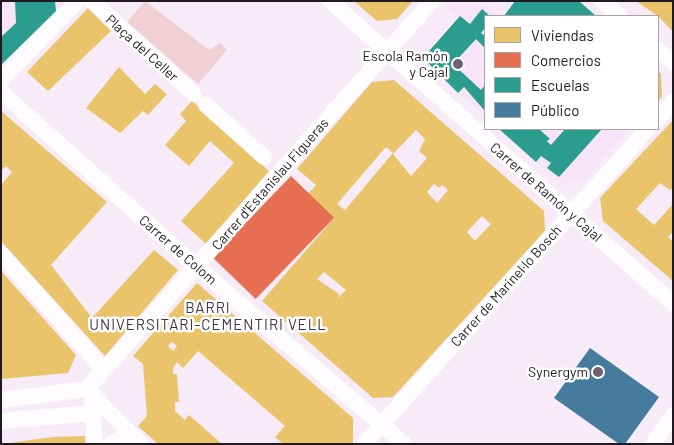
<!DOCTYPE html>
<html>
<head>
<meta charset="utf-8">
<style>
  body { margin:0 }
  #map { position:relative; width:674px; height:445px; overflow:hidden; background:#f6ebf6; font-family:Barlow,sans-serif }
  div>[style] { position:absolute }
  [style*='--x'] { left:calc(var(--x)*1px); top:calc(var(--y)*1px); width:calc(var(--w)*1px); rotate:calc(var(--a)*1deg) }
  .built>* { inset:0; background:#f7e4f7 }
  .green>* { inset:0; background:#f0d0d4 }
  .homes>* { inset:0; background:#e9c46a }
  .shops>* { inset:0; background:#e76f51; transform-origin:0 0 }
  .schools>* { inset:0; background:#2a9d8f }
  .public>* { inset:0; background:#457b9d }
  .minor>* { height:16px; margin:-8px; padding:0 8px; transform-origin:8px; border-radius:8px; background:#fefcfe }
  .dots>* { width:14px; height:14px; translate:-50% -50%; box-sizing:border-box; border:2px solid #fff; border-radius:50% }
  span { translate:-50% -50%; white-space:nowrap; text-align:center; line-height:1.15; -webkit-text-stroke:5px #fff; paint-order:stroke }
  .street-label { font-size:14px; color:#211a21 }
  .poi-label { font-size:14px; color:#211a21 }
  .right { translate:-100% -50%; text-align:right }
  .neighbourhood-label { font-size:15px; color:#423342; letter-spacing:1px }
  .frame { position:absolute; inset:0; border:2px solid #211a21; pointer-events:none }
  .legend { position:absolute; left:484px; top:15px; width:175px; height:115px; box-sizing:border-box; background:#fff; border:1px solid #a6a3a6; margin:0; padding:6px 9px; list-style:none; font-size:15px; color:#211a21 }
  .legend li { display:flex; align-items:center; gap:10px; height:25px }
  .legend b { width:25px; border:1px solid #a6a3a6 }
</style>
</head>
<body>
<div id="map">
  <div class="built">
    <div style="clip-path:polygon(1px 1px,66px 1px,1px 65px)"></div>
    <div style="clip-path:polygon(447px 1px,481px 1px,499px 16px,485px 16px,485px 117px,423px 58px,458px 18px,444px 5px)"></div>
    <div style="clip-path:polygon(499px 129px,631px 129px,582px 182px,561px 183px)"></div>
  </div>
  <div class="green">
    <div style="clip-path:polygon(145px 1px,209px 50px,220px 43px,227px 50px,198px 84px,127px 22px)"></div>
  </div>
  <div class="homes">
    <div style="clip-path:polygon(354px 1px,413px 1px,397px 19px,377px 21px)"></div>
    <div style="clip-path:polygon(636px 1px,673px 1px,673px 32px,658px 16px)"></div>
    <div style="clip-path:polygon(88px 8px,111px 31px,48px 91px,27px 72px)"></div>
    <div style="clip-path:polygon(119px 67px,145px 94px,155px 84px,167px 94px,148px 115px,143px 111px,120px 133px,86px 108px)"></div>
    <div style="clip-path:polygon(658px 71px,661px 74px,662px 97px,658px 101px)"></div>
    <div style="clip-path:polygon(evenodd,394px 80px,544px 211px,545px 231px,393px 397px,373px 398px,262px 301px,334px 218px,308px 194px,316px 185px,297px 169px,372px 82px,394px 80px,416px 130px,425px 139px,419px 151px,427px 158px,411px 176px,393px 154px,416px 130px,394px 80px,386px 147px,393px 153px,345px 210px,337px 204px,386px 147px,394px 80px,434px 184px,439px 188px,442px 185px,448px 190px,437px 203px,427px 192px,434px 184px,394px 80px,482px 216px,491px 224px,475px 241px,467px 232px,482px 216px,394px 80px,324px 272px,346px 290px,338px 298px,339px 294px,317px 279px,324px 272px)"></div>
    <div style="clip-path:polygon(192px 101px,269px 171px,206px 244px,181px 221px,234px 163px,210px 141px,189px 166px,165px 145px,186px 121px,180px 114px)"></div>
    <div style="clip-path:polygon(1px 111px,107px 202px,51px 265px,92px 318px,154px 250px,178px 270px,105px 356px,1px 241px,1px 185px,12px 172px,6px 166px,1px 171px)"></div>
    <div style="clip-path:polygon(673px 120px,673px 188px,670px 190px,660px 183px,636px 209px,654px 225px,673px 204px,673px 232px,668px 237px,673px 241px,673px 281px,603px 221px,600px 198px)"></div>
    <div style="clip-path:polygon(1px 271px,76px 355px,68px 373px,1px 379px)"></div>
    <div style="clip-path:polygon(evenodd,197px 283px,353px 418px,353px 444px,283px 444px,275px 437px,285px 426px,198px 351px,183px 368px,177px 362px,173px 368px,173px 374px,177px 374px,179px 402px,175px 402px,175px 411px,185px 420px,189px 415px,222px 444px,158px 444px,138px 426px,147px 416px,143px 364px,133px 356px,197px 283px,172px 342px,177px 346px,173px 351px,168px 346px,172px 342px)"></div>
    <div style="clip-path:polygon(85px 436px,85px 444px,2px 444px,53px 437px)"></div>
  </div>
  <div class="shops">
    <div style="left:291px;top:176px;width:60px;height:113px;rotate:44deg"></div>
  </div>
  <div class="schools">
    <div style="clip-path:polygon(15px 1px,55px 1px,56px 11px,1px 65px,1px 37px,16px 23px)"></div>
    <div style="clip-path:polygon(515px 1px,579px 1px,596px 16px,504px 16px)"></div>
    <div style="clip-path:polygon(482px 9px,490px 16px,485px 16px,485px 28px,481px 33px,485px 36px,485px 48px,476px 39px,453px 64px,481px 90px,485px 85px,485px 111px,464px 87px,458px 93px,423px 58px,460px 16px,470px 24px)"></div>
    <div style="clip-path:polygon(499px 129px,539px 129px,550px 139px,547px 141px,551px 145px,565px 129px,602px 129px,559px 177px,547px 168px,551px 163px,541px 156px,536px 162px)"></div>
  </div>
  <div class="public">
    <div style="clip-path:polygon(590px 348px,659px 397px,625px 444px,619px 444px,554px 398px)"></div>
  </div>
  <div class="minor">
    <div style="--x:92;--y:1;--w:138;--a:42.4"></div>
    <div style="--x:330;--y:1;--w:457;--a:41.4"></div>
    <div style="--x:602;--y:1;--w:23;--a:41"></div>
    <div style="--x:658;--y:50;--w:20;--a:41"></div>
    <div style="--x:1;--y:80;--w:110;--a:-45.7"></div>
    <div style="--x:1;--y:92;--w:263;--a:41.8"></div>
    <div style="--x:197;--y:267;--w:272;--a:40.5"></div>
    <div style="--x:206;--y:105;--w:78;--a:41.9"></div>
    <div style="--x:658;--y:119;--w:23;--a:-49"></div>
    <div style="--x:1;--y:254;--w:123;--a:48.3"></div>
    <div style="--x:83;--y:346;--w:23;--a:50"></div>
    <div style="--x:98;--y:364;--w:11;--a:85"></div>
    <div style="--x:87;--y:389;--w:519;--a:-48.36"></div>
    <div style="--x:87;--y:389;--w:77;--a:45.5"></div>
    <div style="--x:1;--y:400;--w:87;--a:-7.3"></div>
    <div style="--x:92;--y:404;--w:40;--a:85.7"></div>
    <div style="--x:1;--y:421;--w:93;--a:-4.9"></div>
    <div style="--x:111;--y:444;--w:21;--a:-31"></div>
    <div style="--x:364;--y:444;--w:424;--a:-48"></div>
    <div style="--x:653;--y:444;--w:35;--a:-55"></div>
  </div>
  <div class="dots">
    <div style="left:458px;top:64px;background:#6c636c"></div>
    <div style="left:598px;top:372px;background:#6c636c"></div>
  </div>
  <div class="street-label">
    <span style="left:142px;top:48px;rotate:42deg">Plaça del Celler</span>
    <span style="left:270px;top:184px;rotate:-49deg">Carrer d'Estanislau Figueras</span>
    <span style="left:546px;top:192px;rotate:41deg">Carrer de Ramón y Cajal</span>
    <span style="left:178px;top:250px;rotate:41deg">Carrer de Colom</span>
    <span style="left:506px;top:286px;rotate:-48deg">Carrer de Marinel·lo Bosch</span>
  </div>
  <div class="poi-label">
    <span class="right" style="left:448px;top:64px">Escola Ramón<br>y Cajal</span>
    <span class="right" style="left:588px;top:372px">Synergym</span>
  </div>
  <div class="neighbourhood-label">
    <span style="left:208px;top:316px">BARRI<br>UNIVERSITARI-CEMENTIRI VELL</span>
  </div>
  <div class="frame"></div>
  <ul class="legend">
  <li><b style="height:14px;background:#e9c46a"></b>Viviendas</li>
  <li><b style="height:14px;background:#e76f51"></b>Comercios</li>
  <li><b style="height:14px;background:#2a9d8f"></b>Escuelas</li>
  <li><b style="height:14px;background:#457b9d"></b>Público</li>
  </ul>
</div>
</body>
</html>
